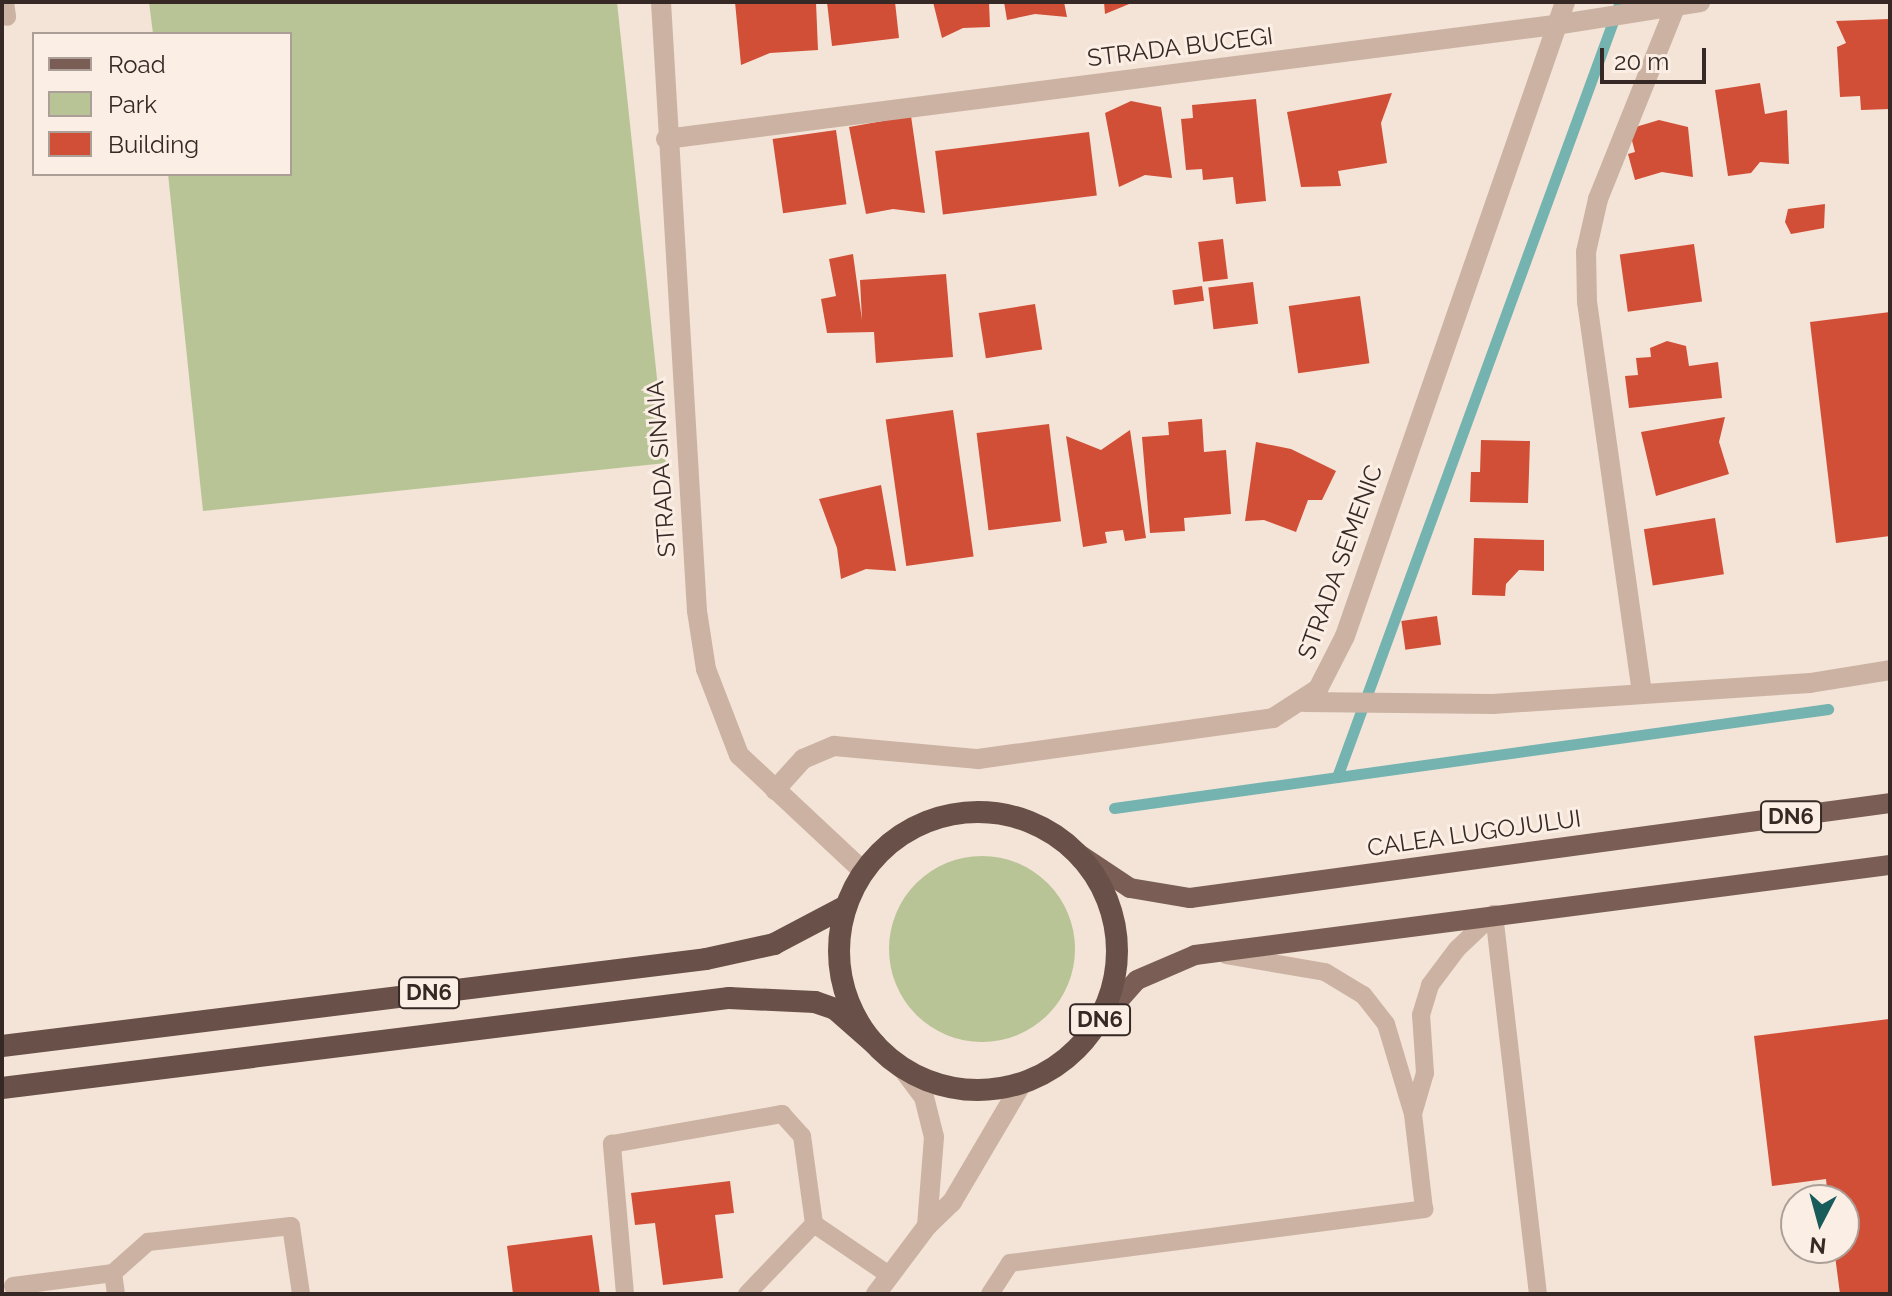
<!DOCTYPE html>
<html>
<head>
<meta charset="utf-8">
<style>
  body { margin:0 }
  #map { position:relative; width:1892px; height:1296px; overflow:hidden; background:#f3e4d7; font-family:Raleway,sans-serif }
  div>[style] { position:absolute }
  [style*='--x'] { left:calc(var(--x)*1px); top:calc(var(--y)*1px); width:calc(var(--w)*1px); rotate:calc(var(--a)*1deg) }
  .green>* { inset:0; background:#b9c496 }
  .round { border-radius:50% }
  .stream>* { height:11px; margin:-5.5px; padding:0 5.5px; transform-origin:5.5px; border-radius:5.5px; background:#74b3b0 }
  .building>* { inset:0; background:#d14f37; transform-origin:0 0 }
  .service>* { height:18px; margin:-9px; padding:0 9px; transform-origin:9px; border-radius:9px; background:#ccb2a2 }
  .minor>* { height:20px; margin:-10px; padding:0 10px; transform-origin:10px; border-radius:10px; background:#ccb2a2 }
  .tertiary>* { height:20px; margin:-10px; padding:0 10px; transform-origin:10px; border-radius:10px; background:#ccb2a2 }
  .primary>* { height:20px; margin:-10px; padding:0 10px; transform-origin:10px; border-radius:10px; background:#7a5e55 }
  .trunk>* { height:22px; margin:-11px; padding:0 11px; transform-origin:11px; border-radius:11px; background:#695048 }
  .trunk>.ring { margin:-11px; padding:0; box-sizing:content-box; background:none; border:22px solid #695048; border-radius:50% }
  span { translate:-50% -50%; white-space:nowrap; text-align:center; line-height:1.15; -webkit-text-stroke:6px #fbeee4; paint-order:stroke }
  .shield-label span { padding:2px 6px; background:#fbeee4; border:2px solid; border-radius:6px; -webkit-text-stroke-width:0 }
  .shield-label { font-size:22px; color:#362925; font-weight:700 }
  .street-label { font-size:24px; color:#362925 }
  .frame { position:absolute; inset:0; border:4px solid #362925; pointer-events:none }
  .legend { position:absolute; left:32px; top:32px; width:260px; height:144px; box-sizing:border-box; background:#fbeee4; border:2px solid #ac9f98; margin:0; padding:10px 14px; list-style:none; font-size:24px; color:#362925 }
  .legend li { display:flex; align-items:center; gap:16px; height:40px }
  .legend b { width:40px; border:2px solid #ac9f98 }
  .north { position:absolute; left:1780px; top:1184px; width:80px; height:80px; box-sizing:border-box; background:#fbeee4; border:2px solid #ac9f98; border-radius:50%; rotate:186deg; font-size:22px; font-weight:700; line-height:32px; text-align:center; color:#362925 }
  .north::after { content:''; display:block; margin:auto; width:28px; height:36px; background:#175c5a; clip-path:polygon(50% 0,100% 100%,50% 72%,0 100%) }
  .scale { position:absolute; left:1600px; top:48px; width:106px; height:36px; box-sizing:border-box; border:4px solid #362925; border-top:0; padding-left:10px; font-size:24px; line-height:28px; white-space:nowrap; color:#362925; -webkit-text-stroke:6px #fbeee4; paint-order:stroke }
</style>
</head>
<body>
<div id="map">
  <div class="green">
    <div style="clip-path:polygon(149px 2px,617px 2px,666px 463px,203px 511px,168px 174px,290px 174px,290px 34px,153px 34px)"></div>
    <div class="round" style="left:889px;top:856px;width:186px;height:186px"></div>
  </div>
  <div class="stream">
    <div style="--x:1337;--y:777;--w:825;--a:-69.94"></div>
    <div style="--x:1114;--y:808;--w:721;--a:-7.89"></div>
  </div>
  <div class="building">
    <div style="clip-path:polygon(735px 2px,816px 2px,818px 50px,770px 53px,741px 65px)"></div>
    <div style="clip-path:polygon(827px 2px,895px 2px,899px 38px,832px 46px)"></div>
    <div style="clip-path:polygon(933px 2px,989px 2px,990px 27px,963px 28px,942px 38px)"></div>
    <div style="clip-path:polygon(1004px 2px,1064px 2px,1067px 17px,1035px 14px,1007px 20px)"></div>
    <div style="clip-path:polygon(1104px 2px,1134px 2px,1105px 14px)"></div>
    <div style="clip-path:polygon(1889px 19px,1890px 109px,1861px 110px,1860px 96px,1840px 97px,1837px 47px,1846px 43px,1836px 21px)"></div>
    <div style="clip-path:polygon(1760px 83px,1765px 114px,1787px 110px,1789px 164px,1760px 162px,1751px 173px,1728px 176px,1715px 90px)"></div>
    <div style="clip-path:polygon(1392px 93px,1381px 123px,1387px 163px,1338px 171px,1341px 186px,1301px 187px,1287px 112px)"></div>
    <div style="clip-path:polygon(1256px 99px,1266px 201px,1236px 204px,1233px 177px,1203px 180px,1202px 169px,1186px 170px,1181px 119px,1193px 118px,1192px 105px)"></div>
    <div style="clip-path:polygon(1131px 101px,1161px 107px,1172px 178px,1145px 175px,1119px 187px,1105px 113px)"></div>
    <div style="clip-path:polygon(911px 116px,925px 213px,893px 209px,866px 214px,849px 127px)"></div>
    <div style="clip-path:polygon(1659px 120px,1688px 127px,1693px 177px,1662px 172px,1635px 180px,1628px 154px,1635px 152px,1629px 129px)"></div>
    <div style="left:836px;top:130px;width:75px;height:64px;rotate:82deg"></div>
    <div style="left:1089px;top:132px;width:64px;height:155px;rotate:83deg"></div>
    <div style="clip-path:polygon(1825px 204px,1824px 228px,1791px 234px,1785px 222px,1788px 209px)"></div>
    <div style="left:1223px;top:239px;width:40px;height:25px;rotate:83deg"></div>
    <div style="left:1694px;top:244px;width:58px;height:75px;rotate:82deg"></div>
    <div style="clip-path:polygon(853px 254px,862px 320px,860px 280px,946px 274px,953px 357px,876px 363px,874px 332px,827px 333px,821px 299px,836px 296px,829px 259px)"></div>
    <div style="left:1253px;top:282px;width:42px;height:45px;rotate:83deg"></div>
    <div style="left:1202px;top:286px;width:15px;height:30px;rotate:82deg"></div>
    <div style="left:1360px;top:296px;width:68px;height:72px;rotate:82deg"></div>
    <div style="left:1035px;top:304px;width:46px;height:57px;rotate:81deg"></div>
    <div style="clip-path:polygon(1890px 312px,1890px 536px,1836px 543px,1810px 322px)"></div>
    <div style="clip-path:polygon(1667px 341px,1686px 346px,1689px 366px,1718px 362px,1722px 398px,1629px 408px,1625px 376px,1638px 375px,1636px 358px,1651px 357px,1650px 348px)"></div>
    <div style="left:953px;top:410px;width:148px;height:68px;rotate:82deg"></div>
    <div style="clip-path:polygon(1725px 417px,1719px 442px,1729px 474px,1656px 496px,1641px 432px)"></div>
    <div style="clip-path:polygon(1202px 419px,1204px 452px,1226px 450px,1231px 514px,1184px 518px,1185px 531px,1150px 533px,1142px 437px,1169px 435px,1168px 422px)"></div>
    <div style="left:1049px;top:424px;width:98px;height:73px;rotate:83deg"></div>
    <div style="clip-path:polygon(1130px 430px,1146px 538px,1125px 541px,1123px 530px,1105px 532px,1107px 543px,1083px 547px,1066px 436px,1101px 450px)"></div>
    <div style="clip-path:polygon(1481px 440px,1530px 441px,1528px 503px,1470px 502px,1471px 472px,1480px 472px)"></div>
    <div style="clip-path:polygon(1256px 442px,1291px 449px,1336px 471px,1322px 500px,1308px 500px,1296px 532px,1264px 520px,1245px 521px)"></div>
    <div style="clip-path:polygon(881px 485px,896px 571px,866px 569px,841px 579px,837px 548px,819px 499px)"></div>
    <div style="left:1715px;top:518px;width:57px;height:72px;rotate:81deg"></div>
    <div style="clip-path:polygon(1474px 538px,1544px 540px,1544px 571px,1519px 570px,1506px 584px,1505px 596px,1472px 595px)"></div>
    <div style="left:1437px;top:616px;width:29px;height:36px;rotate:82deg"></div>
    <div style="clip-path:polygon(1889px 1019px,1890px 1294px,1840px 1294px,1834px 1248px,1844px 1248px,1844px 1200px,1828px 1200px,1826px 1179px,1772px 1186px,1754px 1036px)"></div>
    <div style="clip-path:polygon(730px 1181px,734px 1213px,715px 1215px,723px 1278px,663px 1285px,655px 1223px,635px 1225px,631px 1193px)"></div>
    <div style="clip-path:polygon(592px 1235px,600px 1294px,513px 1294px,507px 1246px)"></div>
  </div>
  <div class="service">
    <div style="--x:5;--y:2;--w:15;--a:82"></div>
    <div style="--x:1494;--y:914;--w:383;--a:83.4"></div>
    <div style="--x:1413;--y:1114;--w:43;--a:-73.7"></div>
    <div style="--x:1425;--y:1073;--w:58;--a:-93.9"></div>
    <div style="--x:1421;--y:1015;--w:31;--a:-73"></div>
    <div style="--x:1430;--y:985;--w:45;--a:-53.1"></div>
    <div style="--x:1457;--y:949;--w:51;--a:-43.4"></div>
    <div style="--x:113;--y:1273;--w:21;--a:82"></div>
    <div style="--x:13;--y:1286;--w:101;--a:-7.4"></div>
    <div style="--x:113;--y:1273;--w:47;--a:-41.5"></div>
    <div style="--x:148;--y:1242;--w:144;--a:-6.4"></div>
    <div style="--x:291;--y:1226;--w:69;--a:81.6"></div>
    <div style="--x:625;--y:1294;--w:151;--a:-95"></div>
    <div style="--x:612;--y:1144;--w:173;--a:-10"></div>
    <div style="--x:782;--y:1114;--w:30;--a:48"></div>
    <div style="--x:802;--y:1136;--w:89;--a:82.2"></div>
    <div style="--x:814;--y:1224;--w:91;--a:34.2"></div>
    <div style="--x:747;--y:1294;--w:97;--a:-46.3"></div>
    <div style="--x:990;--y:1294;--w:37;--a:-57"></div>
    <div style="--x:1010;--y:1263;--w:418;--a:-7.4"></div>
    <div style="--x:1424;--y:1209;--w:96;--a:-96.6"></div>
    <div style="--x:1413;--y:1114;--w:94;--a:-106.7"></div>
    <div style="--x:1386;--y:1024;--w:37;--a:-128"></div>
    <div style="--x:1363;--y:995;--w:44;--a:-148.8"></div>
    <div style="--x:1325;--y:972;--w:100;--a:-170.3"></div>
  </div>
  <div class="minor">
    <div style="--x:661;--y:2;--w:610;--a:86.62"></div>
    <div style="--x:697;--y:611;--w:59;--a:81.2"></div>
    <div style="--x:706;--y:669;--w:92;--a:69"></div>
    <div style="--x:739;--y:755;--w:171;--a:43.1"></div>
    <div style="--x:666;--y:139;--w:896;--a:-7.31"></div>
    <div style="--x:1555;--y:25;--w:147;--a:-9"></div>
    <div style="--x:1642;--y:693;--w:395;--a:-98"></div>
    <div style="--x:1587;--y:302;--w:50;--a:-91.1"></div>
    <div style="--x:1586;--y:252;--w:54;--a:-77.2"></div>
    <div style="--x:1598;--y:199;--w:212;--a:-68.1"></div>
    <div style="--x:1304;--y:702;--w:189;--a:0.6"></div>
    <div style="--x:1493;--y:704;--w:318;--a:-3.8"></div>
    <div style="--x:1810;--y:683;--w:81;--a:-9.2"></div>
    <div style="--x:775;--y:790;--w:42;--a:-47.9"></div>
    <div style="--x:803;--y:759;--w:34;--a:-23"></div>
    <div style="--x:834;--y:746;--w:145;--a:5.2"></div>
    <div style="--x:978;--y:759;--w:298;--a:-7.9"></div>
    <div style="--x:1273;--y:718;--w:54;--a:-32.8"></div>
    <div style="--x:1318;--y:689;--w:59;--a:-63"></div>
    <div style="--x:1345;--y:636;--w:671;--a:-70.86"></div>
  </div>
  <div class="tertiary">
    <div style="--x:902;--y:1068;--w:36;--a:53"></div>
    <div style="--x:924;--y:1097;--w:41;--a:76"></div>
    <div style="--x:934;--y:1137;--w:89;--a:94.5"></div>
    <div style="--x:876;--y:1294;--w:85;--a:-53.1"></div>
    <div style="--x:927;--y:1226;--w:35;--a:-44"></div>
    <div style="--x:952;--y:1202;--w:138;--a:-59.5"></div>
  </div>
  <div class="primary">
    <div style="--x:1076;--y:852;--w:65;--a:33.7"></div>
    <div style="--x:1130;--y:888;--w:61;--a:9.5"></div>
    <div style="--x:1190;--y:898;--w:706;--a:-7.73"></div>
    <div style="--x:1097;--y:1025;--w:60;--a:-48.4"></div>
    <div style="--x:1137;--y:980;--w:63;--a:-23.3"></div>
    <div style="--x:1195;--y:955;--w:701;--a:-7.38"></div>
  </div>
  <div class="trunk">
    <div class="ring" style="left:839px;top:812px;width:256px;height:256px"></div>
    <div style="--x:2;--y:1046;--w:709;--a:-7.04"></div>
    <div style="--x:706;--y:959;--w:70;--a:-12.4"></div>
    <div style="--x:774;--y:944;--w:81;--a:-27.8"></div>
    <div style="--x:2;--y:1088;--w:733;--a:-7.06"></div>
    <div style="--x:729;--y:998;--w:86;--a:2.7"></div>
    <div style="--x:815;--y:1002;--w:21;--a:19"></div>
    <div style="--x:835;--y:1009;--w:53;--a:41.2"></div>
  </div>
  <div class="shield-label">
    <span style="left:1791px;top:817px">DN6</span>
    <span style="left:429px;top:993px">DN6</span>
    <span style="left:1100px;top:1020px">DN6</span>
  </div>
  <div class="street-label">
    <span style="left:1180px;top:47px;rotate:-7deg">STRADA BUCEGI</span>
    <span style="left:661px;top:469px;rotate:-94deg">STRADA SINAIA</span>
    <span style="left:1340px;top:562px;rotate:-70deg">STRADA SEMENIC</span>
    <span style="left:1474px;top:833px;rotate:-8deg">CALEA LUGOJULUI</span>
  </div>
  <div class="frame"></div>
  <ul class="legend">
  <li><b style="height:10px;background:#7a5e55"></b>Road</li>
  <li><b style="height:22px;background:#b9c496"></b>Park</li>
  <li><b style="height:22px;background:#d14f37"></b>Building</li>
  </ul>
  <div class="north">N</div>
  <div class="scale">20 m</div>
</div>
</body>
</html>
